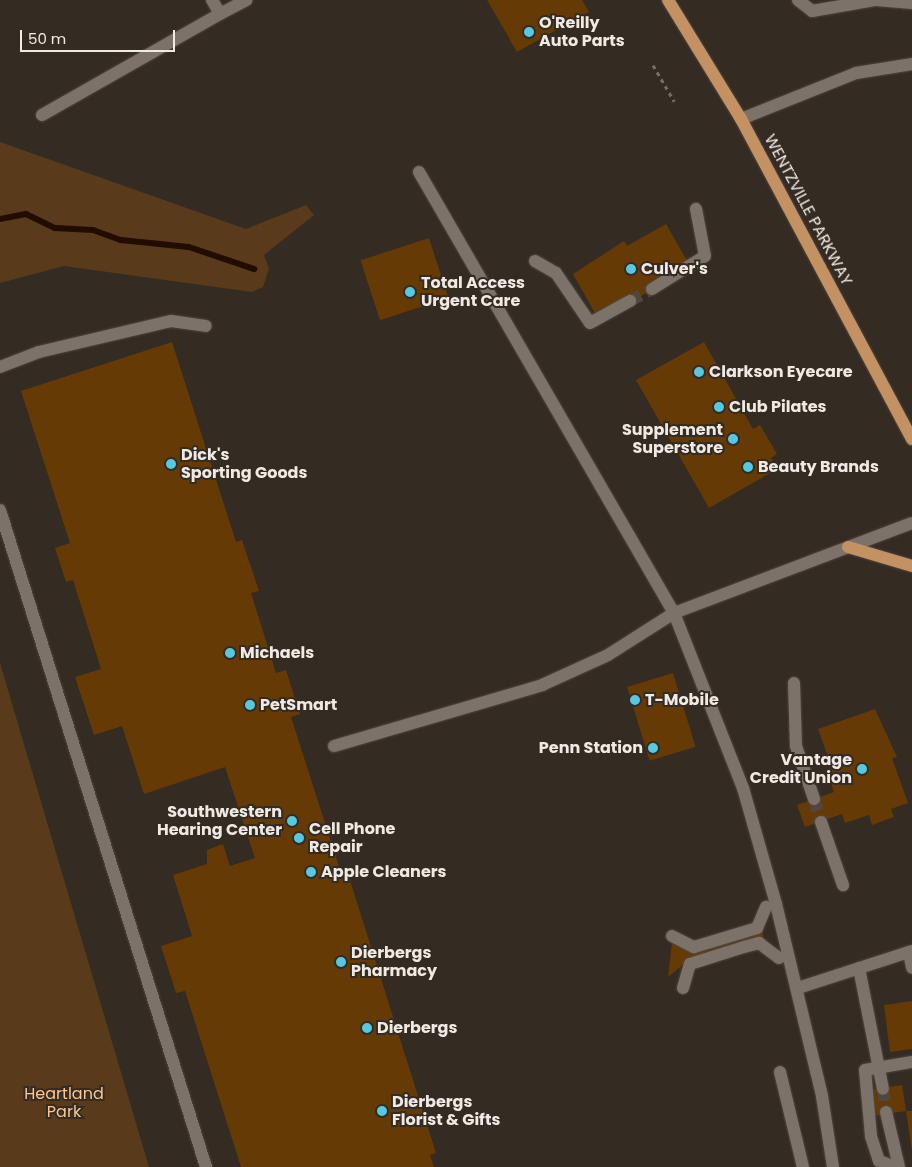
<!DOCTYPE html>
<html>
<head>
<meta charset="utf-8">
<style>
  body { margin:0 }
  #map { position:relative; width:912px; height:1167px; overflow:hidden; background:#342b23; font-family:Poppins,sans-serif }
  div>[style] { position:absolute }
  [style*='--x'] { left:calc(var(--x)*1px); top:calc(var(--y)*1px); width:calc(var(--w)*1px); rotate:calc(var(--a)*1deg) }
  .green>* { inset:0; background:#593a1b }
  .stream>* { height:6px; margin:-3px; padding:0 3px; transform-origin:3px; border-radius:3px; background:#220c00 }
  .building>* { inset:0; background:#663a05; transform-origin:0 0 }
  .minor-tunnel>* { height:12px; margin-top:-6px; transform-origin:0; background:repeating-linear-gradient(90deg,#504840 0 12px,transparent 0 18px) }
  .path>* { height:3px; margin-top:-1.5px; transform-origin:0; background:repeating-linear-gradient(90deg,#776f67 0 4px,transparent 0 8px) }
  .roads { filter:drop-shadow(0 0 1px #4f4740) drop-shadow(0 0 1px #4f4740) }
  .minor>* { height:12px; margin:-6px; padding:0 6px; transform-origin:6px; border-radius:6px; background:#7d7269 }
  .major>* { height:12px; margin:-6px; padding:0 6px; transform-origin:6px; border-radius:6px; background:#c49262 }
  .dots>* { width:14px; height:14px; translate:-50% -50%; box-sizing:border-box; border:2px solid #342b23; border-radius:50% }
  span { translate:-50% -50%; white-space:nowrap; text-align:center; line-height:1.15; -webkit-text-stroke:4px #342b23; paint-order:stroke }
  .poi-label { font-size:16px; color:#f0eae4; font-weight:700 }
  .left { translate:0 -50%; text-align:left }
  .right { translate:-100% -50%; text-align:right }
  .street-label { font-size:16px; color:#f0eae4 }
  .park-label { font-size:16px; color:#fec692 }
  .scale { position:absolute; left:20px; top:30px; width:155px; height:22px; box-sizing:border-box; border:2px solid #f0eae4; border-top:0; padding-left:6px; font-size:15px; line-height:18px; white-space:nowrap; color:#f0eae4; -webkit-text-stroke:4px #342b23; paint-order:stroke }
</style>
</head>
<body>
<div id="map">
  <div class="green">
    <div style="clip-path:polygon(0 142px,246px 229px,306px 205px,314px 215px,264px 255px,269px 269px,263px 287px,252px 292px,64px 266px,0 283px)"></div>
    <div style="clip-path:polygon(0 663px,149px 1167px,0 1167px)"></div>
  </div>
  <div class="stream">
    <div style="--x:0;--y:219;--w:26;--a:-11"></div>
    <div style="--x:26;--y:214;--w:32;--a:26"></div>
    <div style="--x:55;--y:228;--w:38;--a:3"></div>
    <div style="--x:93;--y:230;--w:30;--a:20"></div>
    <div style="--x:121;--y:240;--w:68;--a:5.9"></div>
    <div style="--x:189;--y:247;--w:69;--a:18.7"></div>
  </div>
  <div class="building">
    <div style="clip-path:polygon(487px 0,582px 0,589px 12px,517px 52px)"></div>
    <div style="clip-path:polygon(666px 224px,689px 264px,631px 303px,596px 315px,573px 274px,624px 241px,627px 246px)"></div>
    <div style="left:429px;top:238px;width:63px;height:72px;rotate:72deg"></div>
    <div style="clip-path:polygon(172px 342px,236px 542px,242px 540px,259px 591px,251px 593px,276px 673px,286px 670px,300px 714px,291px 717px,343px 879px,349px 877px,436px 1153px,430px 1155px,434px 1167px,241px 1167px,185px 991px,176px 993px,161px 946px,192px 936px,173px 875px,207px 864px,207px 850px,223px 844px,230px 866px,255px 858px,225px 767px,144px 794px,122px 726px,94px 735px,75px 677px,101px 669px,73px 580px,66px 582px,55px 548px,70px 543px,21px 391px)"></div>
    <div style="clip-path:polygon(704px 342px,753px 429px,760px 425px,777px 454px,771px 458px,777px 469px,709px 508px,636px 380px)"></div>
    <div style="left:673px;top:673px;width:77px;height:48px;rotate:73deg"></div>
    <div style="clip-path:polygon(875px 709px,897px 757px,892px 758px,908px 803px,891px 809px,894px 817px,872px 825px,869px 815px,845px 823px,842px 814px,805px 827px,797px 805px,834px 792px,826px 770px,832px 768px,818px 729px)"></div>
    <div style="clip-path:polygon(763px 929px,763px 940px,685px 963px,668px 977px,672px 943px)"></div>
    <div style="clip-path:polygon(912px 1001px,912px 1049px,890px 1052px,884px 1005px)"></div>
    <div style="clip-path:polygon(902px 1085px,906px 1111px,912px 1111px,912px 1151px,906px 1111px,873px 1116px,869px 1090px)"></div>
  </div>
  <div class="minor-tunnel">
    <div style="--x:630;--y:301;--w:25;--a:-29"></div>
    <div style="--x:814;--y:799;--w:24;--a:73"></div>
    <div style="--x:883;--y:1089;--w:23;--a:83"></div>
  </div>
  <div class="path">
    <div style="--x:653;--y:65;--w:42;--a:59.7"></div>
  </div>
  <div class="roads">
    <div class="minor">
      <div style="--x:212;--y:0;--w:16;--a:60"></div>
      <div style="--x:220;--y:14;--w:30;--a:-28"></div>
      <div style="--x:798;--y:0;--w:18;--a:38"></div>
      <div style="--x:812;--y:11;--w:65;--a:-9.8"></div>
      <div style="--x:876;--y:0;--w:36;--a:5"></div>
      <div style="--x:42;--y:115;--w:205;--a:-29.6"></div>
      <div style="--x:741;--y:119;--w:124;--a:-21.8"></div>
      <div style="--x:856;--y:73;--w:57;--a:-9.1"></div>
      <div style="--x:419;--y:172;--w:509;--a:59.96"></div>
      <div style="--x:674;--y:613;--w:188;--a:68.5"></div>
      <div style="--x:743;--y:788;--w:121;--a:74.1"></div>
      <div style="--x:776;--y:904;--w:197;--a:76.5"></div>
      <div style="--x:822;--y:1096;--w:72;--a:81.2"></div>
      <div style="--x:535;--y:261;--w:24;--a:30"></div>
      <div style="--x:556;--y:273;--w:60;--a:55.8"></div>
      <div style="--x:590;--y:323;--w:46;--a:-28.8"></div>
      <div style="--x:652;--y:289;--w:62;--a:-31.9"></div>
      <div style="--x:705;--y:256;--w:48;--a:-100.8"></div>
      <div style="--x:0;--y:367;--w:42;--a:-21"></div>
      <div style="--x:39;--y:352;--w:136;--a:-13.2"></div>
      <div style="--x:171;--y:321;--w:35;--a:8"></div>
      <div style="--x:0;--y:510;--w:689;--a:72.59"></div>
      <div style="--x:794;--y:683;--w:63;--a:88.2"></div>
      <div style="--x:796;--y:746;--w:56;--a:71.2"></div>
      <div style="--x:334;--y:746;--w:217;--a:-16.3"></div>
      <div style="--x:542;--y:685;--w:72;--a:-24.4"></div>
      <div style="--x:608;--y:655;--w:78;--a:-32.5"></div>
      <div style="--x:674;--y:613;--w:254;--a:-20.7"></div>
      <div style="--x:821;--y:822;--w:67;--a:70.8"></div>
      <div style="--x:672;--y:936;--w:25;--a:27"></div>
      <div style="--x:694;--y:947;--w:66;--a:-16.8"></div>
      <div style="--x:757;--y:928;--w:23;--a:-67"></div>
      <div style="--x:909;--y:952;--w:16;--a:79"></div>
      <div style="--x:859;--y:968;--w:123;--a:78.8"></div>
      <div style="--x:683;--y:988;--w:25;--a:-74"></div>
      <div style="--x:690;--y:964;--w:57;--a:-17.5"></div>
      <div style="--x:744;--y:947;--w:16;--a:-15"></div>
      <div style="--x:759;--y:943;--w:25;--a:37"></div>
      <div style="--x:798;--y:988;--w:120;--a:-18"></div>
      <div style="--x:780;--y:1072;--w:98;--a:76.4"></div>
      <div style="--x:886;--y:1112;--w:57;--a:76.7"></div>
      <div style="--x:895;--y:1167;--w:17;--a:-159"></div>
      <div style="--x:879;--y:1161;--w:26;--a:-108"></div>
      <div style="--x:871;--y:1136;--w:66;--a:-95.2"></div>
      <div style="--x:865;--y:1070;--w:48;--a:-9.7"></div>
    </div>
    <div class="major">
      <div style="--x:668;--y:0;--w:140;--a:58.5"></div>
      <div style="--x:741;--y:119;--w:363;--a:61.9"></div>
      <div style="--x:848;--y:547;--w:67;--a:16.5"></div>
    </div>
  </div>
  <div class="dots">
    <div style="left:529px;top:32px;background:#56c9e1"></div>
    <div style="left:631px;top:269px;background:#56c9e1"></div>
    <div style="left:410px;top:292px;background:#56c9e1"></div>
    <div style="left:699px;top:372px;background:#56c9e1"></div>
    <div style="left:719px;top:407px;background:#56c9e1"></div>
    <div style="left:733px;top:439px;background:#56c9e1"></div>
    <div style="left:171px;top:464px;background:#56c9e1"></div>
    <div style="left:748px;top:467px;background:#56c9e1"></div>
    <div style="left:230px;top:653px;background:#56c9e1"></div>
    <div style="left:635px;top:700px;background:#56c9e1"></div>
    <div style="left:250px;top:705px;background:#56c9e1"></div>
    <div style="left:653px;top:748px;background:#56c9e1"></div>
    <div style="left:862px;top:769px;background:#56c9e1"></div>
    <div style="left:292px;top:821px;background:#56c9e1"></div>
    <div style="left:299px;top:838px;background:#56c9e1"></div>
    <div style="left:311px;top:872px;background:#56c9e1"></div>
    <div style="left:341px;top:962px;background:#56c9e1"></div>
    <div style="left:367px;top:1028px;background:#56c9e1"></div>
    <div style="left:382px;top:1111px;background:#56c9e1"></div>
  </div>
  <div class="poi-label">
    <span class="left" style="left:539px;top:32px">O'Reilly<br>Auto Parts</span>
    <span class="left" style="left:641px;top:269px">Culver's</span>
    <span class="left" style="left:421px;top:292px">Total Access<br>Urgent Care</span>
    <span class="left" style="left:709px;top:372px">Clarkson Eyecare</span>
    <span class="left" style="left:729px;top:407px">Club Pilates</span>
    <span class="right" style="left:723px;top:439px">Supplement<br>Superstore</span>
    <span class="left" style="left:181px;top:464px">Dick's<br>Sporting Goods</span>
    <span class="left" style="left:758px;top:467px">Beauty Brands</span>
    <span class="left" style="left:240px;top:653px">Michaels</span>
    <span class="left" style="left:645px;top:700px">T-Mobile</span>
    <span class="left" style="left:260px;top:705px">PetSmart</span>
    <span class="right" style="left:643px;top:748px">Penn Station</span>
    <span class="right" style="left:852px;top:769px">Vantage<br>Credit Union</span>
    <span class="right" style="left:282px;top:821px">Southwestern<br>Hearing Center</span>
    <span class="left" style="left:309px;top:838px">Cell Phone<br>Repair</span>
    <span class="left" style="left:321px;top:872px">Apple Cleaners</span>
    <span class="left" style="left:351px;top:962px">Dierbergs<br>Pharmacy</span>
    <span class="left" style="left:377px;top:1028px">Dierbergs</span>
    <span class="left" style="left:392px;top:1111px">Dierbergs<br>Florist &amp; Gifts</span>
  </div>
  <div class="street-label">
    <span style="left:808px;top:210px;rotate:62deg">WENTZVILLE PARKWAY</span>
  </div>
  <div class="park-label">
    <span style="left:64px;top:1103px">Heartland<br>Park</span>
  </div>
  <div class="scale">50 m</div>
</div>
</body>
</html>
